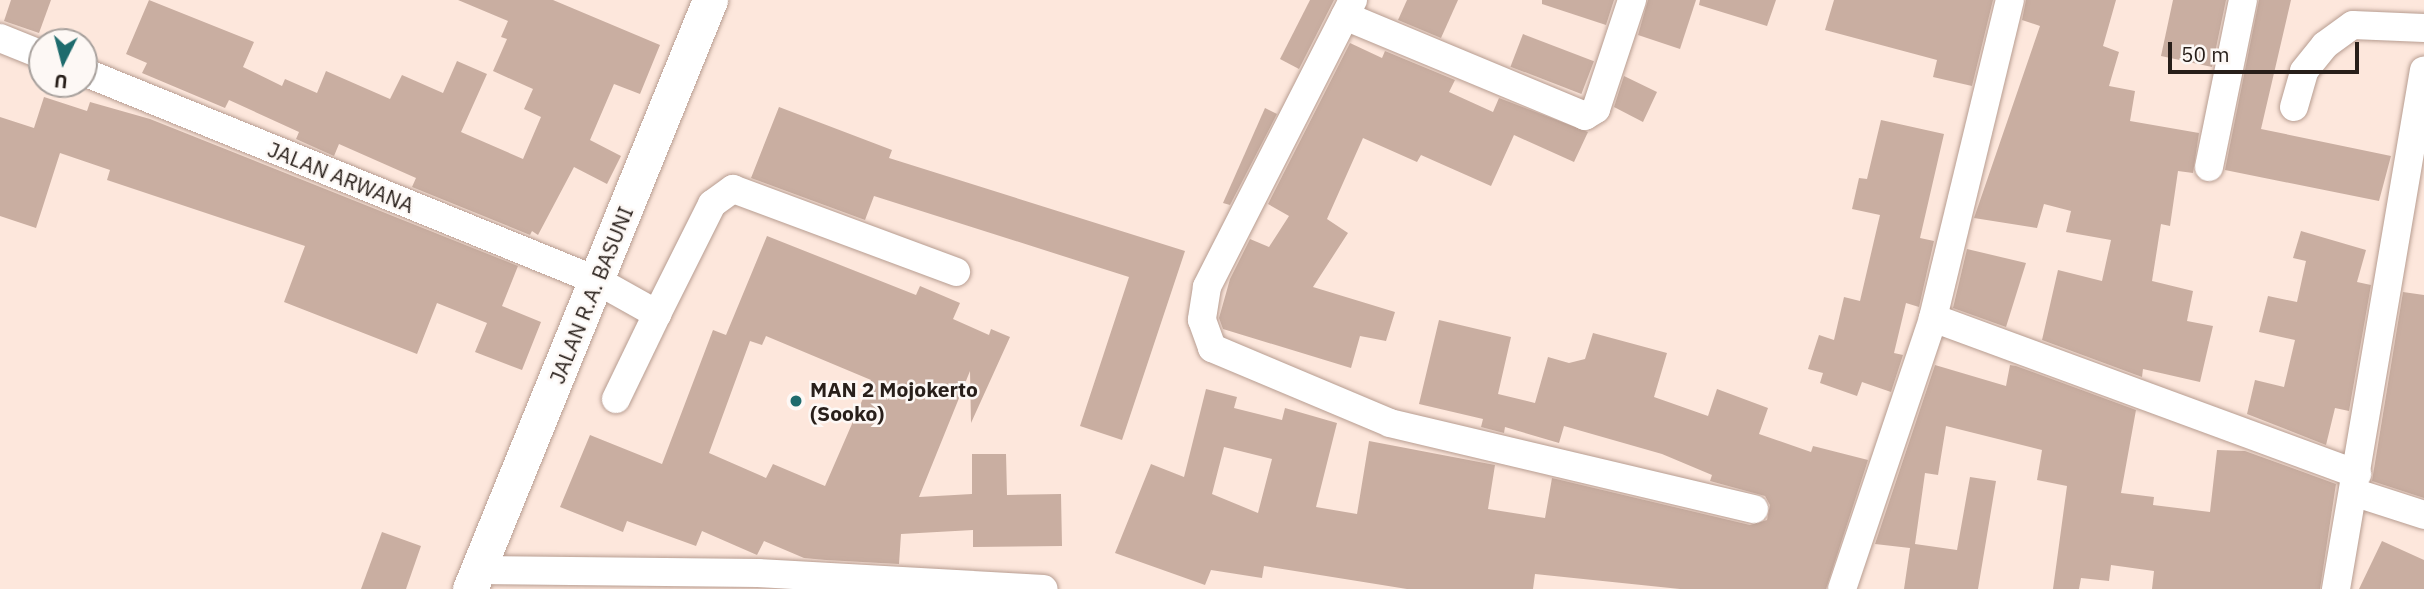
<!DOCTYPE html>
<html>
<head>
<meta charset="utf-8">
<style>
  body { margin:0 }
  #map { position:relative; width:2424px; height:589px; overflow:hidden; background:#fde7dc; font-family:"IBM Plex Sans",sans-serif }
  div>[style] { position:absolute }
  [style*='--x'] { left:calc(var(--x)*1px); top:calc(var(--y)*1px); width:calc(var(--w)*1px); rotate:calc(var(--a)*1deg) }
  .building>* { inset:0; background:#c9aea1; transform-origin:0 0 }
  .roads { filter:drop-shadow(0 0 2px #b79d91) drop-shadow(0 0 2px #b79d91) }
  .minor>* { height:28px; margin:-14px; padding:0 14px; transform-origin:14px; border-radius:14px; background:#fff }
  .major>* { height:35px; margin:-17.5px; padding:0 17.5px; transform-origin:17.5px; border-radius:17.5px; background:#fff }
  .dots>* { width:19px; height:19px; translate:-50% -50%; box-sizing:border-box; border:4px solid #fdf8f5; border-radius:50% }
  span { translate:-50% -50%; white-space:nowrap; text-align:center; line-height:1.15; -webkit-text-stroke:5px #fdf8f5; paint-order:stroke }
  .street-label { font-size:21px; color:#281f1a }
  .poi-label { font-size:21px; color:#281f1a; font-weight:700 }
  .left { translate:0 -50%; text-align:left }
  .north { position:absolute; left:28px; top:28px; width:70px; height:70px; box-sizing:border-box; background:#fdf8f5; border:2px solid #a8a19d; border-radius:50%; rotate:186deg; font-size:19px; font-weight:700; line-height:28px; text-align:center; color:#281f1a }
  .north::after { content:''; display:block; margin:auto; width:24px; height:32px; background:#1e6b6d; clip-path:polygon(50% 0,100% 100%,50% 72%,0 100%) }
  .scale { position:absolute; left:2168px; top:42px; width:191px; height:32px; box-sizing:border-box; border:4px solid #281f1a; border-top:0; padding-left:9px; font-size:21px; line-height:24px; white-space:nowrap; color:#281f1a; -webkit-text-stroke:5px #fdf8f5; paint-order:stroke }
</style>
</head>
<body>
<div id="map">
  <div class="building">
    <div style="clip-path:polygon(11px 0,51px 0,39px 33px,4px 21px)"></div>
    <div style="clip-path:polygon(149px 0,254px 42px,243px 67px,282px 86px,285px 79px,317px 93px,326px 71px,390px 99px,402px 75px,443px 93px,457px 61px,487px 74px,461px 132px,523px 159px,541px 117px,524px 109px,533px 89px,493px 71px,507px 39px,501px 37px,508px 21px,458px 0,553px 0,660px 45px,640px 94px,614px 84px,590px 140px,621px 156px,607px 184px,574px 167px,538px 235px,532px 231px,530px 235px,412px 187px,416px 178px,339px 144px,334px 156px,296px 139px,299px 132px,229px 100px,225px 108px,142px 73px,147px 63px,126px 54px)"></div>
    <div style="clip-path:polygon(1310px 0,1334px 0,1299px 69px,1280px 59px)"></div>
    <div style="clip-path:polygon(1407px 0,1458px 0,1441px 38px,1398px 20px)"></div>
    <div style="clip-path:polygon(1542px 0,1614px 0,1606px 25px,1542px 4px)"></div>
    <div style="clip-path:polygon(1648px 0,1696px 0,1680px 49px,1638px 35px)"></div>
    <div style="clip-path:polygon(1700px 0,1776px 0,1767px 26px,1699px 5px)"></div>
    <div style="clip-path:polygon(1834px 0,1993px 0,1972px 86px,1933px 77px,1937px 60px,1825px 30px)"></div>
    <div style="clip-path:polygon(2026px 0,2116px 0,2103px 46px,2119px 52px,2109px 86px,2135px 91px,2130px 121px,2199px 133px,2193px 173px,2178px 171px,2170px 226px,2161px 224px,2152px 281px,2193px 291px,2187px 321px,2213px 326px,2200px 382px,2143px 369px,2142px 377px,2042px 340px,2058px 270px,2102px 281px,2111px 240px,2066px 232px,2071px 211px,2044px 204px,2037px 228px,1974px 218px,2040px 26px,2022px 20px)"></div>
    <div style="clip-path:polygon(2173px 0,2226px 0,2212px 67px,2161px 56px)"></div>
    <div style="clip-path:polygon(2259px 0,2291px 0,2261px 129px,2391px 156px,2379px 201px,2225px 170px)"></div>
    <div style="left:1523px;top:34px;width:76px;height:35px;rotate:21deg"></div>
    <div style="clip-path:polygon(1350px 43px,1382px 58px,1385px 51px,1455px 80px,1449px 92px,1493px 112px,1499px 98px,1588px 132px,1574px 162px,1514px 135px,1491px 186px,1421px 155px,1417px 162px,1363px 138px,1327px 219px,1348px 233px,1313px 287px,1395px 312px,1386px 341px,1360px 336px,1351px 368px,1223px 329px,1219px 318px,1230px 279px,1250px 239px,1269px 247px,1289px 216px,1268px 204px)"></div>
    <div style="clip-path:polygon(1624px 76px,1657px 92px,1643px 122px,1614px 107px)"></div>
    <div style="clip-path:polygon(44px 97px,87px 111px,90px 102px,150px 119px,518px 266px,502px 306px,541px 322px,522px 370px,475px 352px,487px 323px,437px 303px,417px 354px,284px 302px,305px 246px,107px 180px,110px 170px,60px 153px,36px 228px,0 216px,0 117px,34px 128px)"></div>
    <div style="clip-path:polygon(779px 107px,892px 150px,889px 158px,1185px 251px,1122px 440px,1080px 426px,1129px 277px,874px 196px,865px 220px,751px 178px)"></div>
    <div style="clip-path:polygon(1265px 108px,1277px 114px,1230px 205px,1223px 203px)"></div>
    <div style="clip-path:polygon(1881px 120px,1944px 134px,1920px 238px,1934px 241px,1919px 307px,1906px 303px,1894px 353px,1903px 355px,1891px 392px,1862px 382px,1857px 396px,1820px 383px,1823px 373px,1808px 369px,1819px 335px,1834px 340px,1844px 297px,1860px 301px,1880px 215px,1852px 209px,1859px 178px,1867px 179px)"></div>
    <div style="clip-path:polygon(2301px 231px,2366px 250px,2357px 282px,2371px 285px,2349px 411px,2335px 408px,2326px 445px,2247px 414px,2255px 380px,2284px 387px,2295px 340px,2259px 332px,2268px 296px,2297px 302px,2306px 261px,2293px 258px)"></div>
    <div style="clip-path:polygon(evenodd,767px 236px,916px 295px,920px 286px,960px 303px,953px 319px,989px 335px,991px 329px,1010px 337px,971px 423px,970px 371px,919px 497px,972px 494px,972px 454px,1006px 454px,1007px 495px,1061px 494px,1062px 546px,973px 547px,973px 530px,901px 534px,899px 564px,826px 560px,804px 558px,764px 541px,757px 555px,702px 531px,696px 546px,627px 521px,623px 532px,560px 507px,590px 435px,662px 464px,713px 330px,726px 335px,767px 236px,766px 336px,871px 380px,825px 486px,773px 464px,766px 478px,709px 453px,750px 341px,762px 345px,766px 336px)"></div>
    <div style="clip-path:polygon(1967px 249px,2026px 263px,2006px 327px,1953px 308px)"></div>
    <div style="clip-path:polygon(2403px 292px,2424px 295px,2424px 498px,2372px 481px)"></div>
    <div style="clip-path:polygon(evenodd,1439px 320px,1511px 337px,1498px 394px,1535px 403px,1548px 357px,1569px 363px,1585px 359px,1593px 333px,1667px 353px,1654px 397px,1708px 416px,1717px 389px,1768px 408px,1759px 434px,1811px 452px,1813px 446px,1868px 460px,1826px 589px,1680px 589px,1535px 574px,1533px 589px,1407px 589px,1264px 566px,1262px 578px,1211px 570px,1205px 585px,1115px 553px,1151px 464px,1184px 477px,1206px 389px,1237px 397px,1234px 408px,1282px 420px,1285px 408px,1337px 423px,1316px 507px,1357px 514px,1369px 441px,1495px 465px,1488px 509px,1545px 518px,1552px 478px,1750px 525px,1767px 520px,1770px 505px,1765px 496px,1710px 481px,1712px 475px,1662px 454px,1564px 426px,1559px 443px,1505px 427px,1504px 433px,1481px 427px,1483px 419px,1419px 404px,1439px 320px,1224px 447px,1272px 459px,1258px 513px,1212px 494px,1224px 447px)"></div>
    <div style="clip-path:polygon(1935px 365px,2006px 386px,2010px 365px,2016px 366px,2136px 410px,2121px 493px,2154px 497px,2153px 505px,2210px 512px,2217px 450px,2245px 451px,2336px 484px,2320px 589px,2152px 589px,2154px 571px,2111px 565px,2109px 581px,2081px 578px,2079px 589px,2053px 589px,2067px 486px,2037px 480px,2042px 450px,1946px 426px,1938px 475px,1925px 473px,1915px 544px,1957px 550px,1970px 477px,1996px 481px,1978px 589px,1904px 589px,1910px 548px,1875px 544px)"></div>
    <div style="clip-path:polygon(382px 532px,421px 546px,406px 589px,361px 589px)"></div>
    <div style="clip-path:polygon(2382px 541px,2424px 560px,2424px 589px,2359px 589px)"></div>
  </div>
  <div class="roads">
    <div class="minor">
      <div style="--x:1353;--y:0;--w:322;--a:117"></div>
      <div style="--x:1207;--y:287;--w:33;--a:99"></div>
      <div style="--x:1202;--y:320;--w:30;--a:70"></div>
      <div style="--x:1212;--y:348;--w:193;--a:22.8"></div>
      <div style="--x:1390;--y:423;--w:374;--a:13.3"></div>
      <div style="--x:1345;--y:16;--w:260;--a:22.6"></div>
      <div style="--x:1585;--y:116;--w:13;--a:-32"></div>
      <div style="--x:1596;--y:109;--w:115;--a:-71.7"></div>
      <div style="--x:0;--y:38;--w:45;--a:22"></div>
      <div style="--x:84;--y:72;--w:555;--a:22.13"></div>
      <div style="--x:598;--y:281;--w:68;--a:29.2"></div>
      <div style="--x:657;--y:314;--w:123;--a:-63.4"></div>
      <div style="--x:712;--y:204;--w:26;--a:-36"></div>
      <div style="--x:733;--y:189;--w:238;--a:20.4"></div>
      <div style="--x:2294;--y:107;--w:37;--a:-74"></div>
      <div style="--x:2304;--y:71;--w:33;--a:-51"></div>
      <div style="--x:2325;--y:45;--w:34;--a:-36"></div>
      <div style="--x:2353;--y:25;--w:71;--a:2.4"></div>
      <div style="--x:2209;--y:167;--w:170;--a:-78.5"></div>
      <div style="--x:1933;--y:318;--w:452;--a:20.2"></div>
      <div style="--x:616;--y:399;--w:94;--a:-64.2"></div>
      <div style="--x:2353;--y:492;--w:75;--a:17.9"></div>
      <div style="--x:478;--y:570;--w:280;--a:0.6"></div>
      <div style="--x:758;--y:573;--w:286;--a:3.2"></div>
      <div style="--x:1842;--y:589;--w:286;--a:-71.4"></div>
      <div style="--x:1933;--y:318;--w:327;--a:-76.4"></div>
      <div style="--x:2336;--y:589;--w:526;--a:-80.38"></div>
    </div>
    <div class="major">
      <div style="--x:470;--y:589;--w:636;--a:-67.83"></div>
    </div>
  </div>
  <div class="dots">
    <div style="left:796px;top:401px;background:#1e6b6d"></div>
  </div>
  <div class="street-label">
    <span style="left:341px;top:177px;rotate:22deg">JALAN ARWANA</span>
    <span style="left:591px;top:295px;rotate:-68deg">JALAN R.A. BASUNI</span>
  </div>
  <div class="poi-label">
    <span class="left" style="left:810px;top:401px">MAN 2 Mojokerto<br>(Sooko)</span>
  </div>
  <div class="north">U</div>
  <div class="scale">50 m</div>
</div>
</body>
</html>
